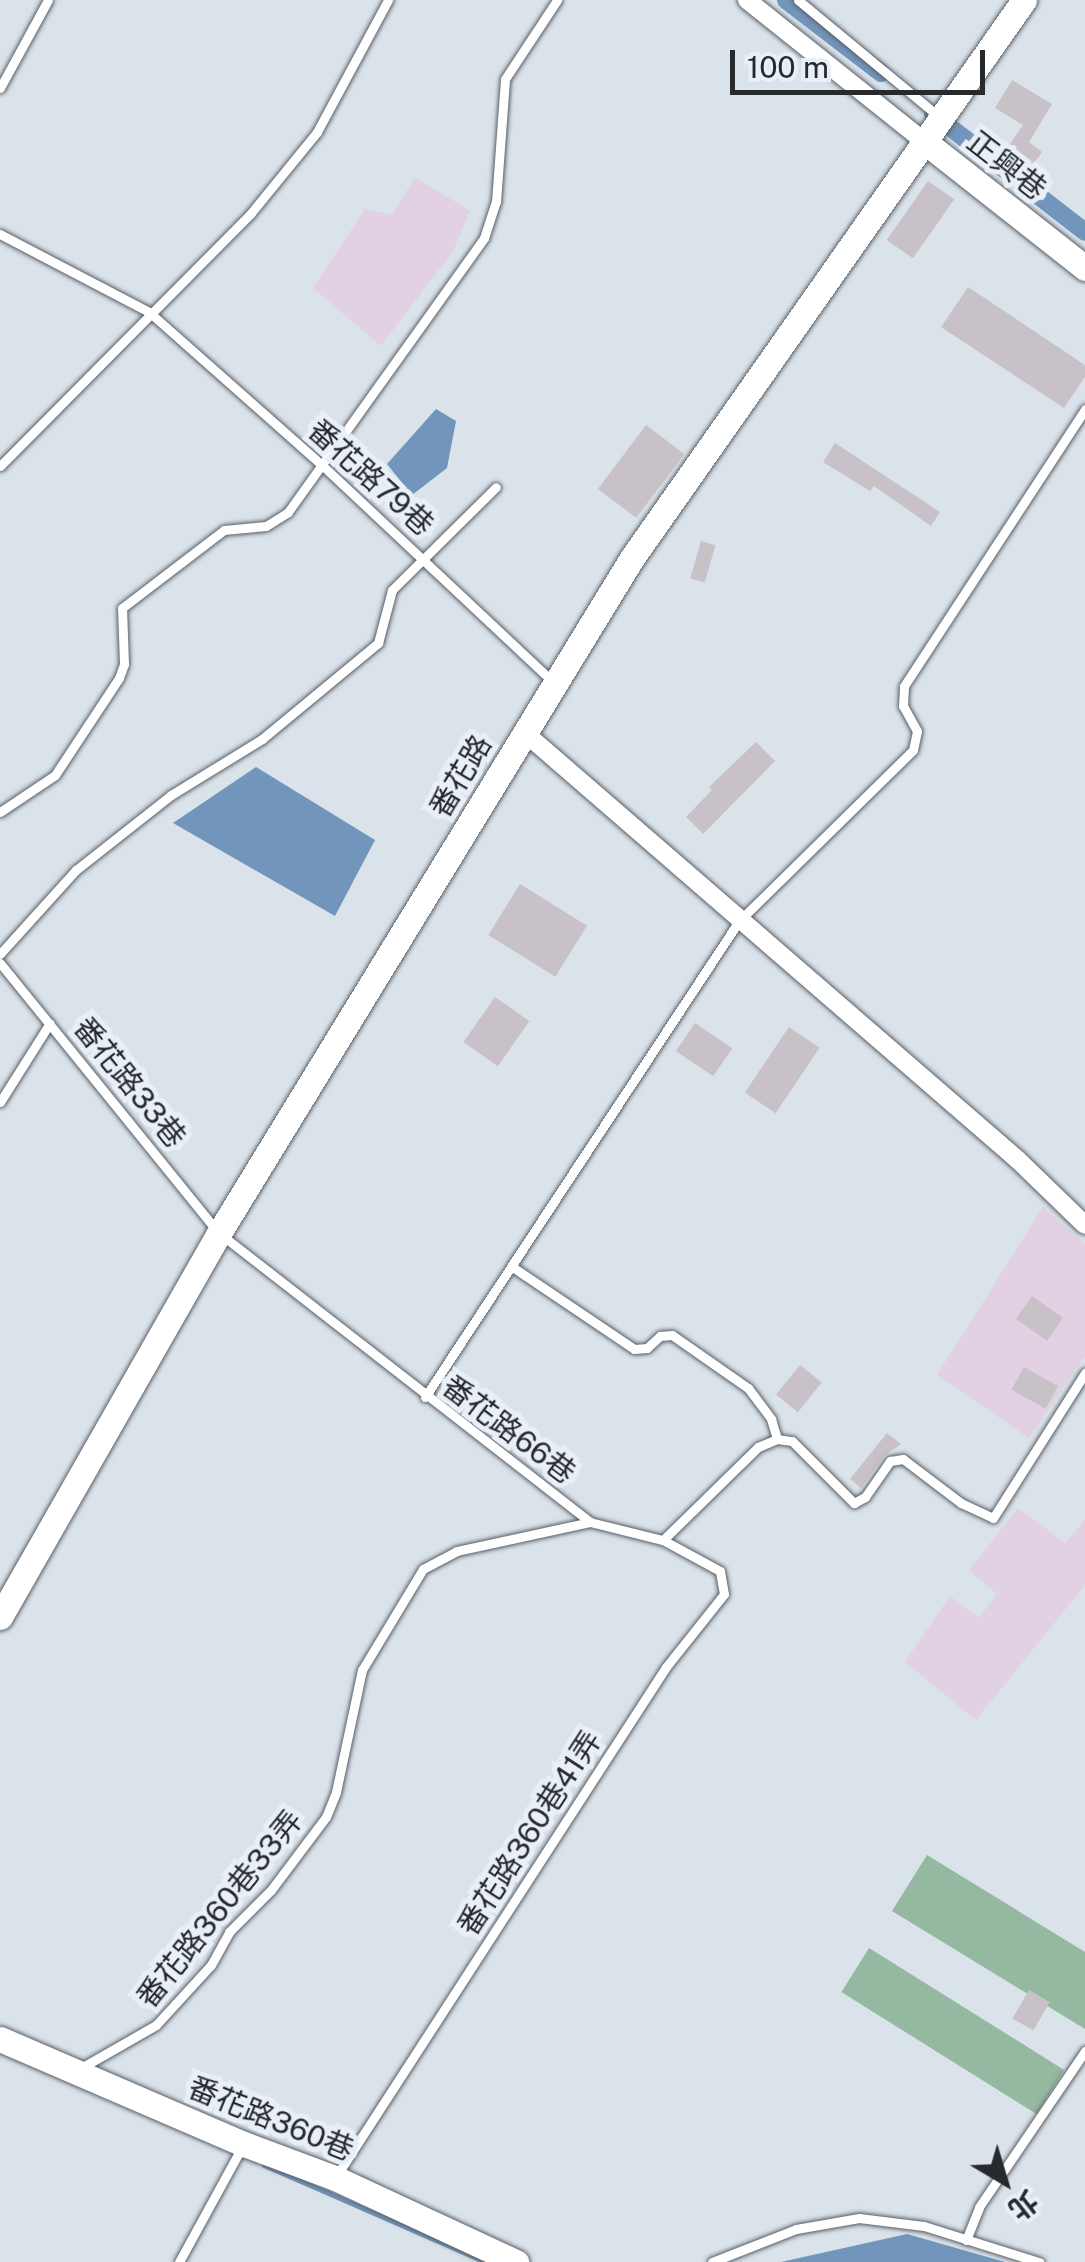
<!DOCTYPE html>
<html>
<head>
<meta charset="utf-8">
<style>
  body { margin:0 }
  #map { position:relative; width:1085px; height:2262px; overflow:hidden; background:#dae2ea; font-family:"Public Sans","Noto Sans TC",sans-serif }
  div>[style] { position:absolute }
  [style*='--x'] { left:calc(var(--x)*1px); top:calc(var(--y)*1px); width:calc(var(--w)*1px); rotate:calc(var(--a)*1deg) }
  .industrial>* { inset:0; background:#e1d1e3 }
  .green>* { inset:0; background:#94b8a0; transform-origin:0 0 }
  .water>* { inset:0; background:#7295bb }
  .stream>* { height:5px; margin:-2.5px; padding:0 2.5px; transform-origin:2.5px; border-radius:2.5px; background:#7295bb }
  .canal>* { height:18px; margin:-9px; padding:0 9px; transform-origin:9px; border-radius:9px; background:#7295bb }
  .building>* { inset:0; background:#c9c1c8; transform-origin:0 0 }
  .roads { filter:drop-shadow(0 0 2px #595f66) drop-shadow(0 0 2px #595f66) }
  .lane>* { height:9px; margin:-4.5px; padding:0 4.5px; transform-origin:4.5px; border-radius:4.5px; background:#fff }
  .street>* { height:18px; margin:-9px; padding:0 9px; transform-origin:9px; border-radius:9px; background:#fff }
  .secondary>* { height:25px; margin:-12.5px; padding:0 12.5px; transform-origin:12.5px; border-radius:12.5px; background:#fff }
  span { translate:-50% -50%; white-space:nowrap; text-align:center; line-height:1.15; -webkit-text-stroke:10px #e8eff7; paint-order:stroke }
  .street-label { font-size:30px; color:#272a2d }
  .north { position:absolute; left:955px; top:2132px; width:100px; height:100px; -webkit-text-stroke:8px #e8eff7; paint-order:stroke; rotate:142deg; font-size:28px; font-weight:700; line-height:40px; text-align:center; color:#272a2d }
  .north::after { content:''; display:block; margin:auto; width:35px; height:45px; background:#272a2d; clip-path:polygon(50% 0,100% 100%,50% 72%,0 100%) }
  .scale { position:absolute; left:730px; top:50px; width:255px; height:45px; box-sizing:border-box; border:5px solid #272a2d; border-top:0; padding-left:12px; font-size:30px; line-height:35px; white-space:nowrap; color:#272a2d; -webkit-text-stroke:8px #e8eff7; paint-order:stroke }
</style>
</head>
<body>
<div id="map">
  <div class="industrial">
    <div style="clip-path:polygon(415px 177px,470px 211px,453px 251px,381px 346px,313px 288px,365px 209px,392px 215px)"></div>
    <div style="clip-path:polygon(1043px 1207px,1085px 1244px,1085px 1356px,1029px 1438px,937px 1375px)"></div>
    <div style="clip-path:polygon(1018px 1508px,1065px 1543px,1085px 1520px,1085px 1585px,976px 1720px,905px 1662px,950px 1596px,979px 1618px,997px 1594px,969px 1570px)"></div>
  </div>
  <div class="green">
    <div style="clip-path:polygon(927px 1855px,1085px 1952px,1085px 2029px,892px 1911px)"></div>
    <div style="left:869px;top:1948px;width:230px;height:52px;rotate:32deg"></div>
  </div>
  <div class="water">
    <div style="clip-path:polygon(436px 409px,456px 421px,447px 468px,412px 495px,387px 464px)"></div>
    <div style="clip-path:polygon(256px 767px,375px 840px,335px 916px,173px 823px)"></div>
    <div style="clip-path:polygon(907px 2234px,1005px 2262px,781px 2262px)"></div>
  </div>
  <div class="stream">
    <div style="--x:264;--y:2165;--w:242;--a:23.6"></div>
  </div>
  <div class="canal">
    <div style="--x:786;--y:0;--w:120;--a:37.5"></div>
    <div style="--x:933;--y:114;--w:192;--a:37.8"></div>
  </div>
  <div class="building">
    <div style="clip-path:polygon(1012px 80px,1052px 104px,1029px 142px,1042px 152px,1030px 169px,1005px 151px,1023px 125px,995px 108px)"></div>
    <div style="left:928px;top:181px;width:32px;height:72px;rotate:35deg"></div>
    <div style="clip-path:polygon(968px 287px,1085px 365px,1085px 377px,1064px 408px,941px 327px)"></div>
    <div style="left:646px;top:425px;width:48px;height:80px;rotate:37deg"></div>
    <div style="clip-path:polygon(835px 443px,940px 512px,931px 526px,874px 486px,870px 491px,823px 462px)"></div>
    <div style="left:701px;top:541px;width:15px;height:39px;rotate:16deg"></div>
    <div style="clip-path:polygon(756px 742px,775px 761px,703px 834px,686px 817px,712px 790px,709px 787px)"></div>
    <div style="left:520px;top:884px;width:79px;height:60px;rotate:32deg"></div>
    <div style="left:495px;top:997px;width:42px;height:55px;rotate:35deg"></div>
    <div style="left:695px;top:1023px;width:45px;height:34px;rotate:34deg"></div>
    <div style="left:789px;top:1027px;width:37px;height:79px;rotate:34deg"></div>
    <div style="left:1032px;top:1296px;width:38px;height:28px;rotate:35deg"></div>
    <div style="left:800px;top:1365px;width:28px;height:38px;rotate:39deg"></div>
    <div style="left:1024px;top:1367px;width:39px;height:26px;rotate:29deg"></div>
    <div style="clip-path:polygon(887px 1433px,901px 1444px,884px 1456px,861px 1488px,850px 1479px)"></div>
    <div style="left:1029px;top:1990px;width:24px;height:33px;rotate:30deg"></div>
  </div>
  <div class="roads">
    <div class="lane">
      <div style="--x:798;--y:0;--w:180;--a:39.6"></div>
      <div style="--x:0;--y:88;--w:100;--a:-61.4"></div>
      <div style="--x:0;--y:234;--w:168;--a:27.6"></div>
      <div style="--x:149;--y:312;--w:231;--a:41.5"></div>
      <div style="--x:322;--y:465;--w:318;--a:43.2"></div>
      <div style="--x:0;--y:466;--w:356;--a:-45.2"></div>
      <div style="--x:251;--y:213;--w:104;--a:-50.8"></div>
      <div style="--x:317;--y:132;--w:150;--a:-61.7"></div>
      <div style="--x:0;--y:812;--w:66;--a:-33.9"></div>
      <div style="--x:55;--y:775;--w:116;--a:-56.6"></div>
      <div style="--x:119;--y:678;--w:15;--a:-70"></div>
      <div style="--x:124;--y:664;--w:56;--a:-92"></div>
      <div style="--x:122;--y:608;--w:128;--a:-37.4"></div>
      <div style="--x:224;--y:530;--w:42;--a:-5.4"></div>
      <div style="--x:266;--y:526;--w:26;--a:-32"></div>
      <div style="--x:288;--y:512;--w:337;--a:-54.4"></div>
      <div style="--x:484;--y:238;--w:38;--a:-72"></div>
      <div style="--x:496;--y:202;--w:123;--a:-85.8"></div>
      <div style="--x:505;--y:79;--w:95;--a:-56.6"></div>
      <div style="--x:0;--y:954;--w:113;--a:-47.9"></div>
      <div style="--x:76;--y:870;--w:121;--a:-38.3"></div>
      <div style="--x:171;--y:795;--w:107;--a:-31.6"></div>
      <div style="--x:262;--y:739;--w:151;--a:-39.6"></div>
      <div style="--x:378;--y:643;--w:55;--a:-75.2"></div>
      <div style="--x:392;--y:590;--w:146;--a:-44.7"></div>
      <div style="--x:0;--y:963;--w:348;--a:51"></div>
      <div style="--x:219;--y:1233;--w:470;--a:37.9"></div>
      <div style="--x:590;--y:1522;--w:75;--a:13.9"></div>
      <div style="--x:663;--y:1540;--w:133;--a:-44.4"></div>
      <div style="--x:758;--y:1447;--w:21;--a:-23"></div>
      <div style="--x:0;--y:1102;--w:93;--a:-57.7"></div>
      <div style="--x:514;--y:1268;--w:145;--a:34"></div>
      <div style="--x:634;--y:1349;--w:13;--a:-4"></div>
      <div style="--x:647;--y:1348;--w:18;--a:-43"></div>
      <div style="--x:660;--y:1336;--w:12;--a:-5"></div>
      <div style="--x:672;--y:1335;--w:93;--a:34.9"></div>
      <div style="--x:748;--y:1388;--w:39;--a:53"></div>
      <div style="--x:771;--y:1419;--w:21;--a:73"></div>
      <div style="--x:777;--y:1439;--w:15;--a:8"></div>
      <div style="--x:792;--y:1441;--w:88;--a:45"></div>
      <div style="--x:854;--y:1503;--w:13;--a:-29"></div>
      <div style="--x:865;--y:1497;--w:44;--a:-55.2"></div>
      <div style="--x:890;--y:1461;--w:13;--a:-9"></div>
      <div style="--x:903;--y:1459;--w:73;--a:37.2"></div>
      <div style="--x:961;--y:1503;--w:35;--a:25"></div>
      <div style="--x:993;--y:1518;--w:172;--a:-57.6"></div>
      <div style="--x:425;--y:1397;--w:570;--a:-56.59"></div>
      <div style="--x:739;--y:921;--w:244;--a:-44.5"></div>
      <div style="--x:913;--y:750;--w:19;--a:-78"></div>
      <div style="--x:917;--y:731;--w:29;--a:-119"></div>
      <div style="--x:903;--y:706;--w:20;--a:-87"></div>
      <div style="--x:904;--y:686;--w:331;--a:-56.8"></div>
      <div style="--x:81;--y:2068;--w:86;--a:-29.8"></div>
      <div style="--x:156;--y:2025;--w:81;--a:-47.5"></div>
      <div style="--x:211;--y:1965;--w:38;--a:-61"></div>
      <div style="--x:229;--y:1932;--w:59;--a:-45"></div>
      <div style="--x:271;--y:1890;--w:91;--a:-53"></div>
      <div style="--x:326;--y:1817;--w:27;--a:-68"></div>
      <div style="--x:336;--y:1792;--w:125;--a:-78"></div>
      <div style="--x:362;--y:1670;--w:118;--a:-58.9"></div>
      <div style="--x:423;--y:1569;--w:38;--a:-28"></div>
      <div style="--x:457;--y:1551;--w:136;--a:-12.3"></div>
      <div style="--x:337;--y:2175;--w:605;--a:-57.07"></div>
      <div style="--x:666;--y:1667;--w:93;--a:-51.5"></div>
      <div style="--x:724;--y:1594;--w:23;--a:-100"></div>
      <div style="--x:720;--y:1571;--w:65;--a:-151.5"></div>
      <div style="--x:966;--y:2240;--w:35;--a:-68"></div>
      <div style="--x:979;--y:2207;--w:189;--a:-55.8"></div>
      <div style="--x:179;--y:2262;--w:131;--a:-61.3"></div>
      <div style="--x:712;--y:2262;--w:90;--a:-21.4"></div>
      <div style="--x:796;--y:2229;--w:64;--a:-9.9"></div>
      <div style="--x:859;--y:2218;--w:65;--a:7"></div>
      <div style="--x:924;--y:2226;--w:121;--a:17.4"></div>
    </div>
    <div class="street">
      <div style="--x:747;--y:0;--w:228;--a:38.6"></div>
      <div style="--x:525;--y:733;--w:652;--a:40.9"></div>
      <div style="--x:1018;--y:1160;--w:93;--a:44.1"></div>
    </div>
    <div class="secondary">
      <div style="--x:925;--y:142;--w:204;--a:38.2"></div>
      <div style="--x:0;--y:1617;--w:442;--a:-60.3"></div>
      <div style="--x:219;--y:1233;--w:791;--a:-58.54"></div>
      <div style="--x:632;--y:558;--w:682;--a:-54.91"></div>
      <div style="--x:0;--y:2039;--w:266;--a:23.3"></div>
      <div style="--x:244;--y:2144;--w:97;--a:20.5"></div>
      <div style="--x:335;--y:2178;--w:200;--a:24.9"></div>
    </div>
  </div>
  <div class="street-label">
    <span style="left:1007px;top:165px;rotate:38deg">正興巷</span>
    <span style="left:371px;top:477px;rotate:42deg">番花路79巷</span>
    <span style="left:460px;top:776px;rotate:-59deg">番花路</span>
    <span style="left:130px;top:1082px;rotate:51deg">番花路33巷</span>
    <span style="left:509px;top:1429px;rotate:37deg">番花路66巷</span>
    <span style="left:529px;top:1833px;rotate:-57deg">番花路360巷41弄</span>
    <span style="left:219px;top:1909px;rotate:-51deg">番花路360巷33弄</span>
    <span style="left:271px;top:2118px;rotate:22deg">番花路360巷</span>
  </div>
  <div class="north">北</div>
  <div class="scale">100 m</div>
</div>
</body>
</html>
